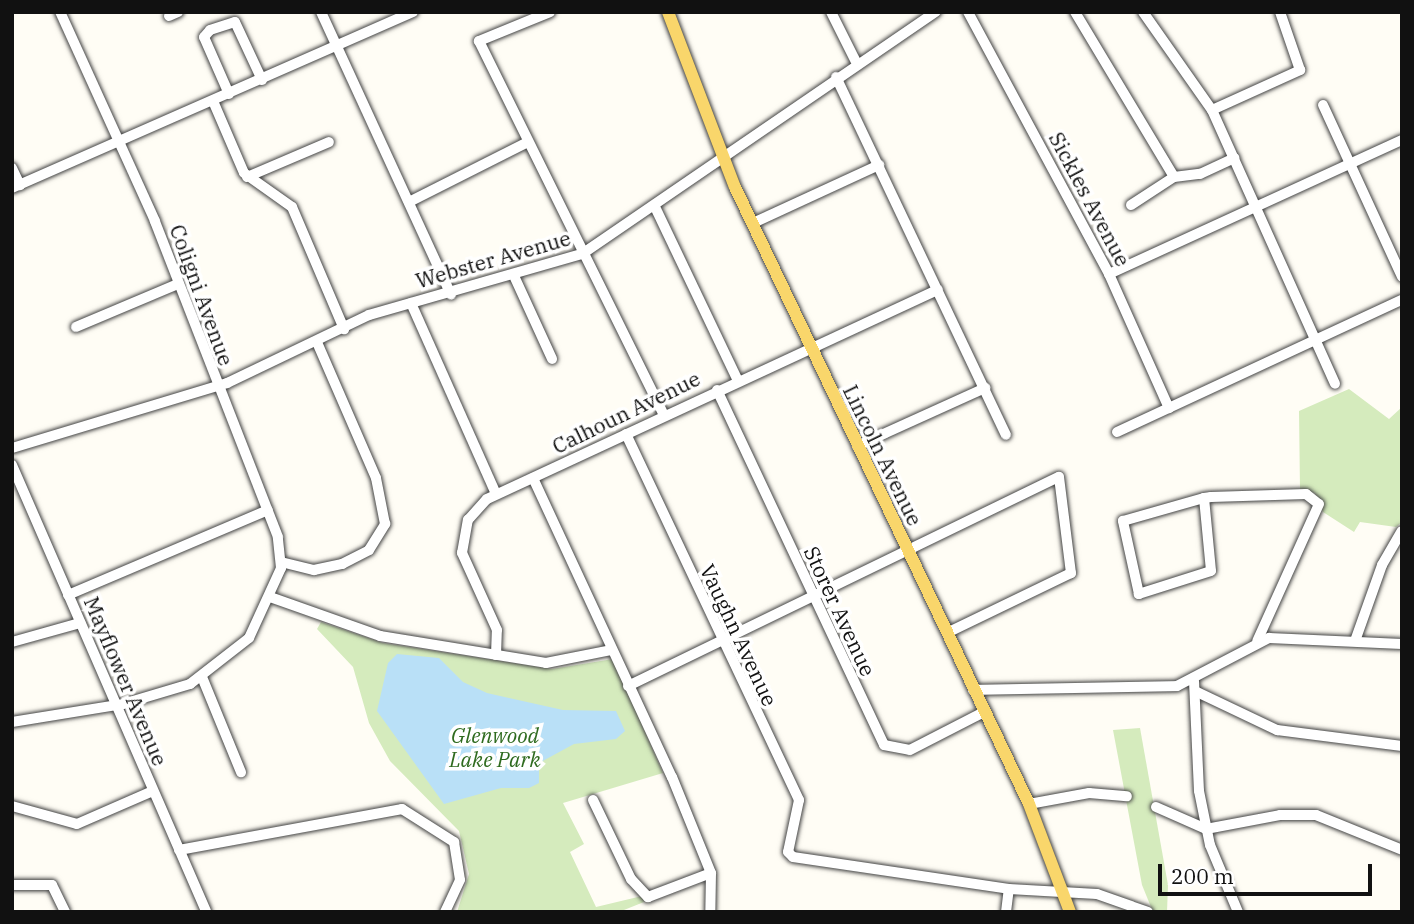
<!DOCTYPE html>
<html>
<head>
<meta charset="utf-8">
<style>
  body { margin:0 }
  #map { position:relative; width:1414px; height:924px; overflow:hidden; background:#fffdf5; font-family:"IBM Plex Serif",serif }
  div>[style] { position:absolute }
  [style*='--x'] { left:calc(var(--x)*1px); top:calc(var(--y)*1px); width:calc(var(--w)*1px); rotate:calc(var(--a)*1deg) }
  .green>* { inset:0; background:#d5ebbd }
  .water>* { inset:0; background:#b9e0f7 }
  .roads { filter:drop-shadow(0 0 2px #444) drop-shadow(0 0 2px #444) }
  .minor>* { height:10px; margin:-5px; padding:0 5px; transform-origin:5px; border-radius:5px; background:#fff }
  .major>* { height:12px; margin:-6px; padding:0 6px; transform-origin:6px; border-radius:6px; background:#f9d66b }
  span { translate:-50% -50%; white-space:nowrap; text-align:center; line-height:1.15; -webkit-text-stroke:7px #fff; paint-order:stroke }
  .street-label { font-size:21px; color:#111 }
  .park-label { font-size:21px; color:#2f6b1f; font-style:italic }
  .frame { position:absolute; inset:0; border:14px solid #111; pointer-events:none }
  .scale { position:absolute; left:1158px; top:864px; width:214px; height:32px; box-sizing:border-box; border:4px solid #111; border-top:0; padding-left:9px; font-size:21px; line-height:24px; white-space:nowrap; color:#111; -webkit-text-stroke:5px #fff; paint-order:stroke }
</style>
</head>
<body>
<div id="map">
  <div class="green">
    <div style="clip-path:polygon(1349px 389px,1389px 419px,1402px 407px,1402px 522px,1396px 527px,1360px 522px,1354px 532px,1323px 512px,1315px 493px,1300px 490px,1299px 411px)"></div>
    <div style="clip-path:polygon(321px 622px,383px 643px,552px 669px,613px 659px,663px 773px,563px 803px,584px 844px,570px 852px,596px 907px,642px 896px,644px 902px,619px 912px,457px 912px,469px 874px,459px 831px,390px 761px,369px 723px,353px 667px,317px 629px)"></div>
    <div style="clip-path:polygon(1140px 728px,1168px 885px,1167px 912px,1153px 912px,1142px 885px,1113px 730px)"></div>
  </div>
  <div class="water">
    <div style="clip-path:polygon(397px 654px,439px 658px,463px 682px,487px 693px,563px 710px,616px 711px,625px 731px,616px 739px,574px 744px,539px 763px,539px 783px,529px 788px,501px 788px,444px 804px,377px 711px,388px 663px)"></div>
  </div>
  <div class="roads">
    <div class="minor">
      <div style="--x:321;--y:12;--w:311;--a:65.3"></div>
      <div style="--x:550;--y:12;--w:77;--a:157.8"></div>
      <div style="--x:479;--y:41;--w:417;--a:63.7"></div>
      <div style="--x:831;--y:12;--w:58;--a:63.4"></div>
      <div style="--x:968;--y:12;--w:298;--a:61.7"></div>
      <div style="--x:1109;--y:274;--w:147;--a:65.9"></div>
      <div style="--x:1075;--y:12;--w:192;--a:59"></div>
      <div style="--x:1174;--y:177;--w:26;--a:-7"></div>
      <div style="--x:1200;--y:174;--w:38;--a:-25"></div>
      <div style="--x:1143;--y:12;--w:120;--a:54.9"></div>
      <div style="--x:1212;--y:110;--w:300;--a:65.8"></div>
      <div style="--x:169;--y:16;--w:10;--a:-24"></div>
      <div style="--x:836;--y:77;--w:396;--a:64.6"></div>
      <div style="--x:229;--y:94;--w:62;--a:-113.7"></div>
      <div style="--x:204;--y:37;--w:9;--a:-49"></div>
      <div style="--x:210;--y:30;--w:26;--a:-18"></div>
      <div style="--x:235;--y:22;--w:64;--a:65"></div>
      <div style="--x:213;--y:101;--w:78;--a:66.7"></div>
      <div style="--x:244;--y:173;--w:59;--a:35.3"></div>
      <div style="--x:292;--y:207;--w:133;--a:66.9"></div>
      <div style="--x:1323;--y:105;--w:189;--a:65.3"></div>
      <div style="--x:1212;--y:110;--w:97;--a:-24.4"></div>
      <div style="--x:1300;--y:70;--w:61;--a:-109"></div>
      <div style="--x:12;--y:168;--w:19;--a:65"></div>
      <div style="--x:247;--y:177;--w:89;--a:-23.1"></div>
      <div style="--x:12;--y:188;--w:438;--a:-23.7"></div>
      <div style="--x:409;--y:202;--w:131;--a:-26.8"></div>
      <div style="--x:1131;--y:205;--w:51;--a:-33.1"></div>
      <div style="--x:656;--y:209;--w:188;--a:64.5"></div>
      <div style="--x:753;--y:223;--w:139;--a:-24.7"></div>
      <div style="--x:1109;--y:274;--w:322;--a:-24.6"></div>
      <div style="--x:515;--y:278;--w:89;--a:65.4"></div>
      <div style="--x:411;--y:303;--w:209;--a:66"></div>
      <div style="--x:76;--y:327;--w:111;--a:-22.9"></div>
      <div style="--x:717;--y:390;--w:392;--a:64.8"></div>
      <div style="--x:884;--y:745;--w:26;--a:11"></div>
      <div style="--x:910;--y:750;--w:83;--a:-27.2"></div>
      <div style="--x:1117;--y:432;--w:314;--a:-24.9"></div>
      <div style="--x:626;--y:434;--w:405;--a:64.7"></div>
      <div style="--x:799;--y:800;--w:53;--a:101.9"></div>
      <div style="--x:788;--y:852;--w:7;--a:45"></div>
      <div style="--x:793;--y:857;--w:218;--a:8.4"></div>
      <div style="--x:1009;--y:889;--w:88;--a:3.3"></div>
      <div style="--x:1097;--y:894;--w:54;--a:19.4"></div>
      <div style="--x:857;--y:446;--w:141;--a:-24.4"></div>
      <div style="--x:12;--y:448;--w:225;--a:-16.8"></div>
      <div style="--x:227;--y:383;--w:157;--a:-25.6"></div>
      <div style="--x:369;--y:315;--w:222;--a:-16"></div>
      <div style="--x:582;--y:254;--w:429;--a:-34.4"></div>
      <div style="--x:12;--y:465;--w:487;--a:66.5"></div>
      <div style="--x:533;--y:478;--w:330;--a:65.1"></div>
      <div style="--x:672;--y:777;--w:104;--a:67.9"></div>
      <div style="--x:711;--y:873;--w:39;--a:91"></div>
      <div style="--x:1204;--y:498;--w:73;--a:84.5"></div>
      <div style="--x:1211;--y:571;--w:76;--a:162.3"></div>
      <div style="--x:1139;--y:594;--w:75;--a:-102.4"></div>
      <div style="--x:1123;--y:521;--w:84;--a:-15.9"></div>
      <div style="--x:1204;--y:498;--w:7;--a:-8"></div>
      <div style="--x:1211;--y:497;--w:95;--a:-1.8"></div>
      <div style="--x:1306;--y:494;--w:16;--a:38"></div>
      <div style="--x:1319;--y:504;--w:150;--a:114.3"></div>
      <div style="--x:281;--y:562;--w:34;--a:14"></div>
      <div style="--x:314;--y:570;--w:29;--a:-12"></div>
      <div style="--x:342;--y:564;--w:30;--a:-27"></div>
      <div style="--x:369;--y:550;--w:31;--a:-58"></div>
      <div style="--x:385;--y:524;--w:47;--a:-101.1"></div>
      <div style="--x:376;--y:478;--w:148;--a:-113.5"></div>
      <div style="--x:68;--y:595;--w:217;--a:-23"></div>
      <div style="--x:270;--y:597;--w:117;--a:19.5"></div>
      <div style="--x:380;--y:636;--w:168;--a:9.2"></div>
      <div style="--x:546;--y:663;--w:66;--a:-11.3"></div>
      <div style="--x:1355;--y:641;--w:81;--a:-70.4"></div>
      <div style="--x:1382;--y:565;--w:39;--a:-60"></div>
      <div style="--x:12;--y:642;--w:71;--a:-15.6"></div>
      <div style="--x:496;--y:655;--w:25;--a:-88"></div>
      <div style="--x:497;--y:630;--w:85;--a:-114.4"></div>
      <div style="--x:462;--y:553;--w:34;--a:-80"></div>
      <div style="--x:468;--y:520;--w:28;--a:-48"></div>
      <div style="--x:487;--y:499;--w:497;--a:-24.9"></div>
      <div style="--x:202;--y:677;--w:103;--a:67.7"></div>
      <div style="--x:1194;--y:681;--w:110;--a:87.4"></div>
      <div style="--x:1199;--y:791;--w:55;--a:78.5"></div>
      <div style="--x:1210;--y:845;--w:73;--a:67.3"></div>
      <div style="--x:628;--y:686;--w:479;--a:-25.9"></div>
      <div style="--x:1059;--y:477;--w:97;--a:82.9"></div>
      <div style="--x:1071;--y:573;--w:138;--a:154.2"></div>
      <div style="--x:973;--y:690;--w:204;--a:-1.1"></div>
      <div style="--x:1177;--y:686;--w:104;--a:-27.6"></div>
      <div style="--x:1269;--y:638;--w:133;--a:2.6"></div>
      <div style="--x:1197;--y:692;--w:89;--a:25.4"></div>
      <div style="--x:1277;--y:730;--w:126;--a:7.3"></div>
      <div style="--x:12;--y:722;--w:112;--a:-9.2"></div>
      <div style="--x:123;--y:704;--w:70;--a:-16.6"></div>
      <div style="--x:190;--y:684;--w:75;--a:-37.9"></div>
      <div style="--x:249;--y:638;--w:77;--a:-65.4"></div>
      <div style="--x:281;--y:568;--w:31;--a:-96"></div>
      <div style="--x:278;--y:537;--w:339;--a:-111.3"></div>
      <div style="--x:155;--y:221;--w:230;--a:-114.4"></div>
      <div style="--x:593;--y:800;--w:88;--a:64.3"></div>
      <div style="--x:631;--y:879;--w:25;--a:47"></div>
      <div style="--x:648;--y:897;--w:67;--a:-20.9"></div>
      <div style="--x:1029;--y:804;--w:61;--a:-10.4"></div>
      <div style="--x:1089;--y:793;--w:38;--a:5"></div>
      <div style="--x:12;--y:806;--w:67;--a:15.5"></div>
      <div style="--x:77;--y:824;--w:83;--a:-23.5"></div>
      <div style="--x:1156;--y:807;--w:55;--a:23.7"></div>
      <div style="--x:1206;--y:829;--w:75;--a:-10.7"></div>
      <div style="--x:1280;--y:815;--w:36;--a:0"></div>
      <div style="--x:1316;--y:815;--w:93;--a:22.1"></div>
      <div style="--x:179;--y:850;--w:227;--a:-10.4"></div>
      <div style="--x:402;--y:809;--w:62;--a:32.4"></div>
      <div style="--x:454;--y:842;--w:38;--a:81"></div>
      <div style="--x:460;--y:880;--w:35;--a:115"></div>
      <div style="--x:12;--y:885;--w:40;--a:0"></div>
      <div style="--x:52;--y:885;--w:30;--a:64"></div>
      <div style="--x:1006;--y:912;--w:23;--a:-83"></div>
    </div>
    <div class="major">
      <div style="--x:668;--y:12;--w:187;--a:69.1"></div>
      <div style="--x:735;--y:187;--w:683;--a:64.52"></div>
      <div style="--x:1029;--y:804;--w:116;--a:69.2"></div>
    </div>
  </div>
  <div class="street-label">
    <span style="left:1090px;top:199px;rotate:62deg">Sickles Avenue</span>
    <span style="left:493px;top:259px;rotate:-16deg">Webster Avenue</span>
    <span style="left:202px;top:295px;rotate:70deg">Coligni Avenue</span>
    <span style="left:626px;top:412px;rotate:-26deg">Calhoun Avenue</span>
    <span style="left:883px;top:455px;rotate:64deg">Lincoln Avenue</span>
    <span style="left:840px;top:611px;rotate:65deg">Storer Avenue</span>
    <span style="left:739px;top:635px;rotate:65deg">Vaughn Avenue</span>
    <span style="left:126px;top:681px;rotate:67deg">Mayflower Avenue</span>
  </div>
  <div class="park-label">
    <span style="left:495px;top:747px">Glenwood<br>Lake Park</span>
  </div>
  <div class="frame"></div>
  <div class="scale">200 m</div>
</div>
</body>
</html>
